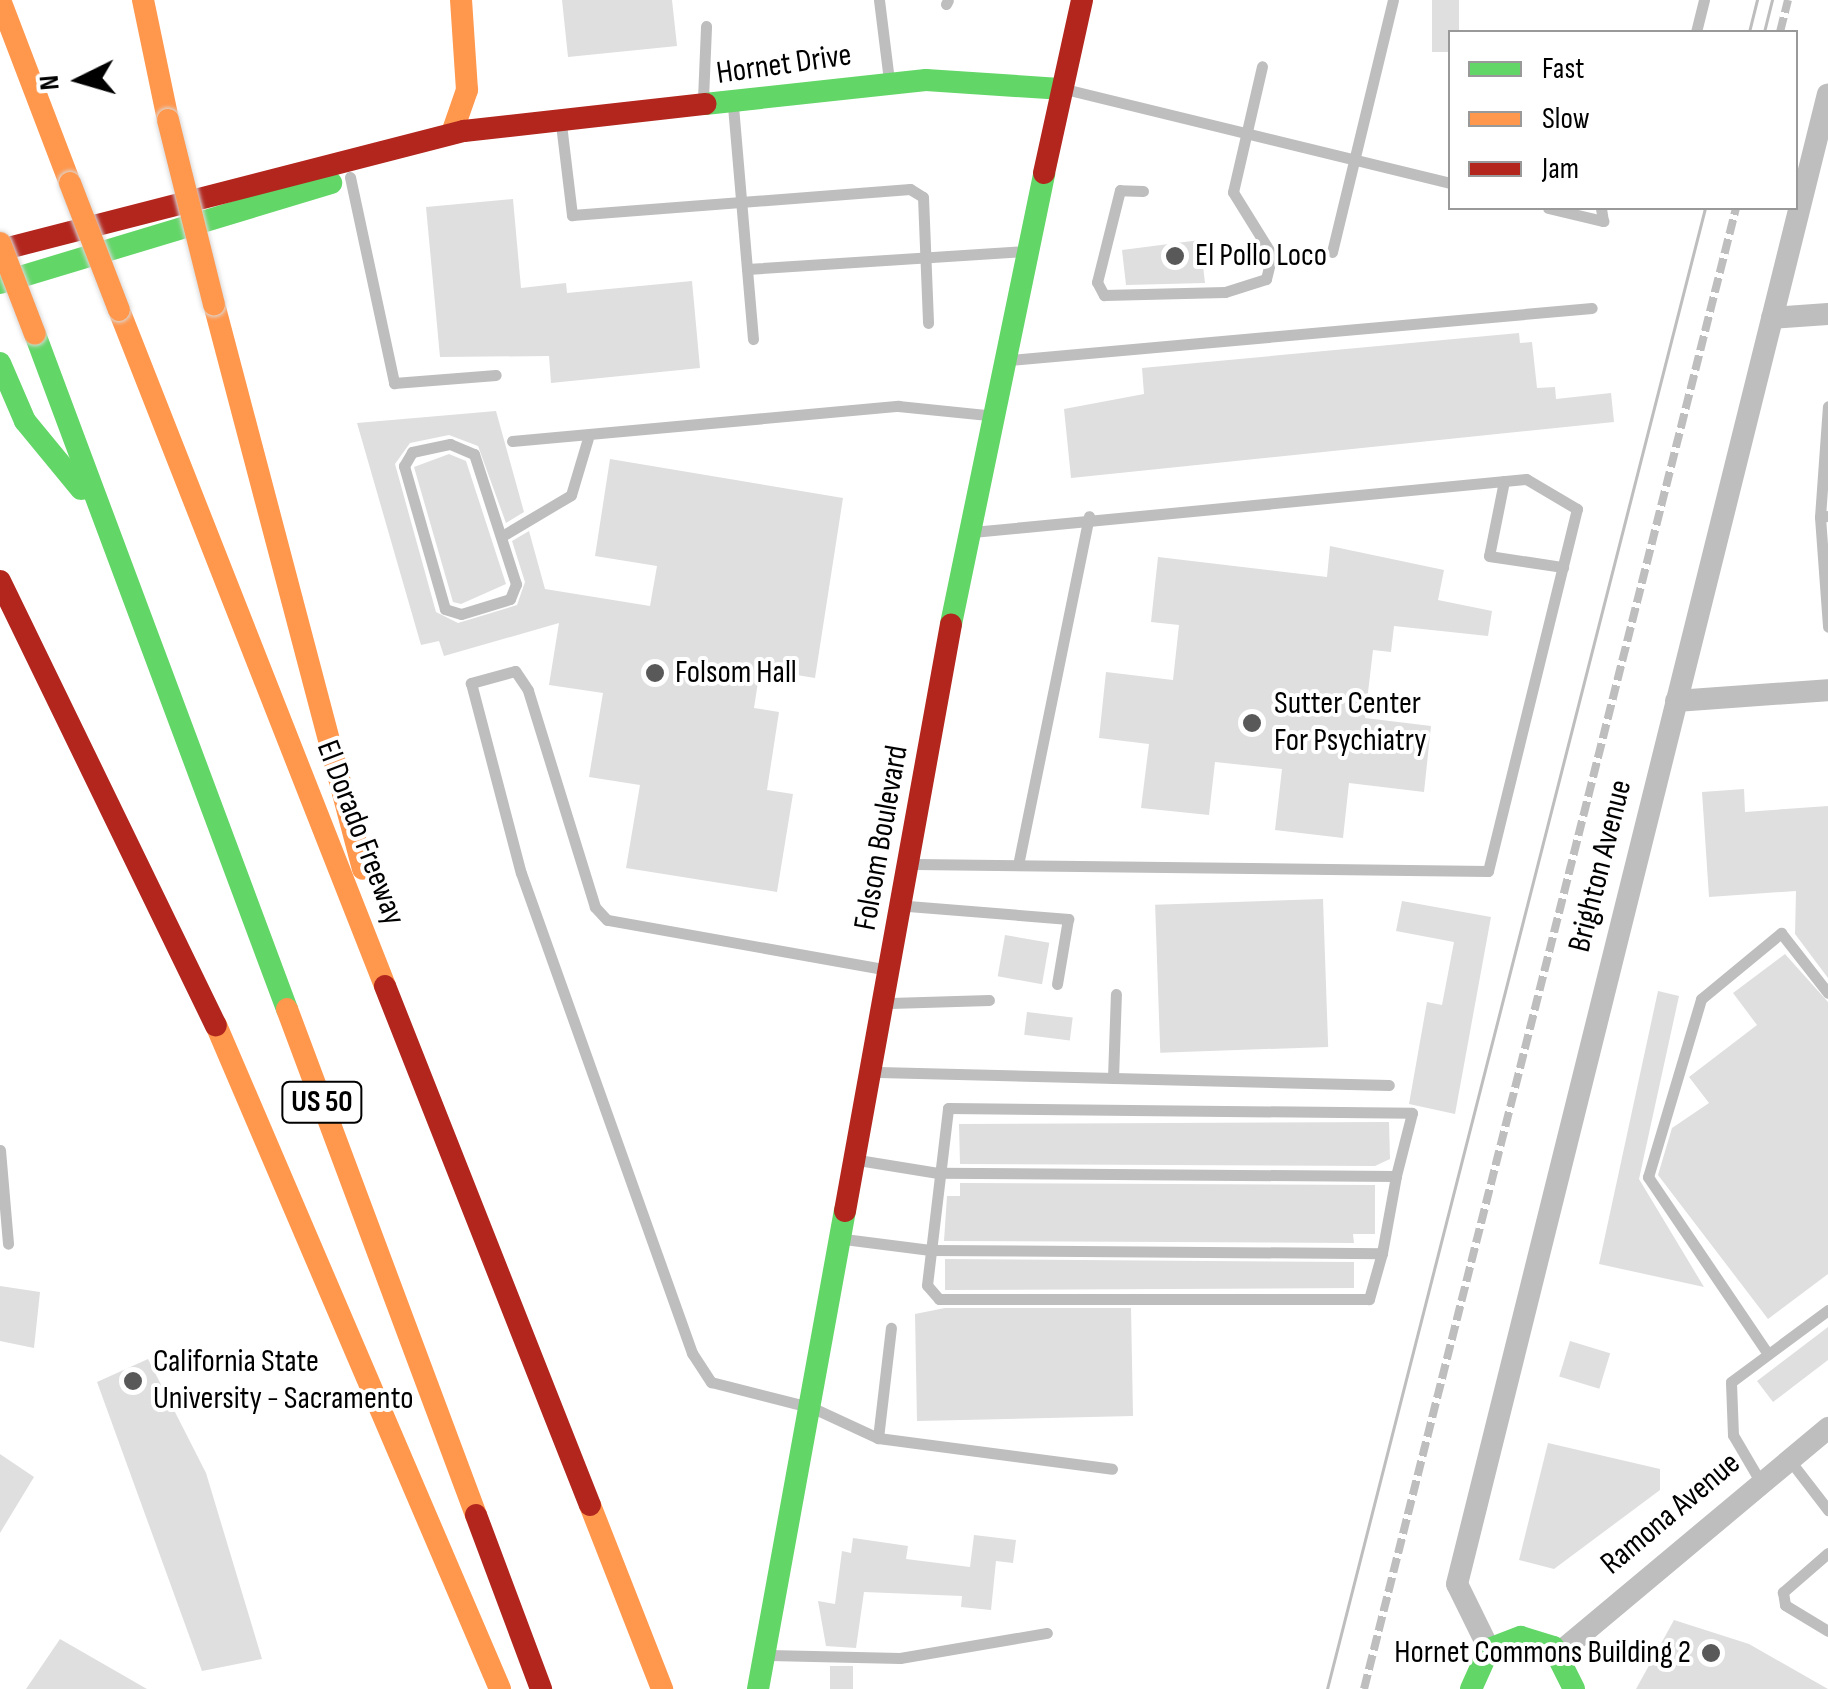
<!DOCTYPE html>
<html>
<head>
<meta charset="utf-8">
<style>
  body { margin:0 }
  #map { position:relative; width:1828px; height:1689px; overflow:hidden; background:#fff; font-family:"Sofia Sans Condensed",sans-serif }
  div>[style] { position:absolute }
  [style*='--x'] { left:calc(var(--x)*1px); top:calc(var(--y)*1px); width:calc(var(--w)*1px); rotate:calc(var(--a)*1deg) }
  .building>* { inset:0; background:#dfdfdf; transform-origin:0 0 }
  .lane>* { height:11px; margin:-5.5px; padding:0 5.5px; transform-origin:5.5px; border-radius:5.5px; background:#bebebe }
  .street>* { height:22px; margin:-11px; padding:0 11px; transform-origin:11px; border-radius:11px; background:#bebebe }
  .fast>* { height:22px; margin:-11px; padding:0 11px; transform-origin:11px; border-radius:11px; background:#63d668 }
  .slow>* { height:22px; margin:-11px; padding:0 11px; transform-origin:11px; border-radius:11px; background:#ff974d }
  .jam>* { height:22px; margin:-11px; padding:0 11px; transform-origin:11px; border-radius:11px; background:#b3261e }
  .tram>* { height:2.5px; margin:-1.25px; padding:0 1.25px; transform-origin:1.25px; border-radius:1.25px; background:#bebebe }
  .rail>* { height:8px; margin-top:-4px; transform-origin:0; background:repeating-linear-gradient(90deg,#bebebe 0 15px,transparent 0 20px) }
  .bridges { filter:drop-shadow(0 0 2px #dbdbdb) drop-shadow(0 0 2px #dbdbdb) }
  .slow-bridge>* { height:22px; margin:-11px; padding:0 11px; transform-origin:11px; border-radius:11px; background:#ff974d }
  .dots>* { width:28px; height:28px; translate:-50% -50%; box-sizing:border-box; border:5px solid #fff; border-radius:50% }
  span { translate:-50% -50%; white-space:nowrap; text-align:center; line-height:1.15; -webkit-text-stroke:8px #fff; paint-order:stroke }
  .shield-label span { padding:2px 8px; background:#fff; border:2px solid; border-radius:8px; -webkit-text-stroke-width:0 }
  .shield-label { font-size:30px; color:#000; font-weight:700 }
  .street-label { font-size:32px; color:#000 }
  .poi-label { font-size:32px; color:#000 }
  .left { translate:0 -50%; text-align:left }
  .right { translate:-100% -50%; text-align:right }
  .legend { position:absolute; left:1448px; top:30px; width:350px; height:180px; box-sizing:border-box; background:#fff; border:2px solid #999; margin:0; padding:12px 18px; list-style:none; font-size:30px; color:#000 }
  .legend li { display:flex; align-items:center; gap:20px; height:50px }
  .legend b { width:50px; border:2px solid #999 }
  .north { position:absolute; left:30px; top:30px; width:100px; height:100px; -webkit-text-stroke:8px #fff; paint-order:stroke; rotate:265deg; font-size:28px; font-weight:700; line-height:40px; text-align:center; color:#000 }
  .north::after { content:''; display:block; margin:auto; width:35px; height:45px; background:#000; clip-path:polygon(50% 0,100% 100%,50% 72%,0 100%) }
</style>
</head>
<body>
<div id="map">
  <div class="building">
    <div style="clip-path:polygon(562px 0,672px 0,677px 46px,568px 57px)"></div>
    <div style="left:1432px;top:0;width:27px;height:52px"></div>
    <div style="clip-path:polygon(513px 199px,521px 288px,566px 283px,567px 293px,692px 281px,700px 368px,551px 383px,549px 356px,440px 357px,426px 207px)"></div>
    <div style="clip-path:polygon(1200px 240px,1205px 283px,1126px 285px,1122px 250px)"></div>
    <div style="clip-path:polygon(1519px 333px,1520px 343px,1532px 342px,1537px 388px,1555px 387px,1556px 399px,1611px 393px,1614px 422px,1071px 478px,1064px 409px,1144px 394px,1142px 368px)"></div>
    <div style="clip-path:polygon(496px 411px,524px 512px,506px 523px,478px 446px,449px 435px,410px 443px,395px 464px,436px 612px,458px 623px,517px 605px,525px 582px,512px 541px,529px 531px,545px 589px,650px 606px,657px 566px,595px 556px,610px 459px,843px 498px,815px 678px,760px 669px,754px 708px,779px 712px,767px 790px,793px 794px,777px 892px,626px 868px,640px 785px,589px 777px,603px 693px,549px 685px,559px 623px,444px 656px,439px 641px,421px 645px,357px 423px)"></div>
    <div style="clip-path:polygon(449px 454px,466px 461px,506px 584px,461px 604px,453px 602px,414px 467px)"></div>
    <div style="clip-path:polygon(1330px 546px,1444px 570px,1438px 600px,1492px 611px,1488px 636px,1394px 626px,1391px 652px,1373px 650px,1365px 718px,1431px 726px,1424px 792px,1349px 783px,1343px 838px,1275px 830px,1282px 769px,1215px 762px,1209px 815px,1141px 808px,1149px 744px,1099px 738px,1106px 672px,1173px 680px,1179px 625px,1151px 622px,1158px 557px,1327px 577px)"></div>
    <div style="clip-path:polygon(1744px 789px,1745px 812px,1828px 806px,1828px 978px,1795px 934px,1796px 891px,1709px 897px,1702px 792px)"></div>
    <div style="left:1323px;top:899px;width:148px;height:168px;rotate:88deg"></div>
    <div style="clip-path:polygon(1402px 901px,1491px 917px,1455px 1114px,1409px 1104px,1427px 1002px,1442px 1005px,1454px 942px,1396px 931px)"></div>
    <div style="left:1005px;top:935px;width:45px;height:42px;rotate:10deg"></div>
    <div style="clip-path:polygon(1785px 954px,1828px 1002px,1828px 1274px,1768px 1319px,1658px 1175px,1672px 1128px,1709px 1103px,1689px 1077px,1757px 1025px,1733px 993px)"></div>
    <div style="clip-path:polygon(1658px 991px,1679px 996px,1639px 1179px,1704px 1287px,1599px 1264px)"></div>
    <div style="left:1027px;top:1012px;width:46px;height:23px;rotate:7deg"></div>
    <div style="clip-path:polygon(1389px 1122px,1390px 1159px,1375px 1166px,960px 1164px,959px 1124px)"></div>
    <div style="clip-path:polygon(960px 1183px,1375px 1185px,1375px 1234px,1353px 1234px,1354px 1243px,944px 1241px,947px 1196px,960px 1196px)"></div>
    <div style="clip-path:polygon(945px 1259px,1354px 1262px,1354px 1288px,945px 1290px)"></div>
    <div style="clip-path:polygon(0 1286px,40px 1292px,34px 1348px,0 1341px)"></div>
    <div style="clip-path:polygon(945px 1308px,1131px 1308px,1133px 1416px,917px 1421px,915px 1314px)"></div>
    <div style="clip-path:polygon(1828px 1327px,1828px 1360px,1773px 1402px,1757px 1381px)"></div>
    <div style="left:1570px;top:1341px;width:42px;height:37px;rotate:17deg"></div>
    <div style="clip-path:polygon(148px 1359px,206px 1473px,262px 1659px,202px 1671px,97px 1382px)"></div>
    <div style="clip-path:polygon(1548px 1443px,1660px 1469px,1660px 1490px,1554px 1569px,1519px 1560px)"></div>
    <div style="clip-path:polygon(0 1454px,34px 1477px,0 1533px)"></div>
    <div style="clip-path:polygon(974px 1535px,1016px 1540px,1013px 1563px,996px 1561px,991px 1610px,961px 1607px,962px 1596px,864px 1592px,856px 1648px,826px 1646px,818px 1601px,835px 1604px,842px 1551px,851px 1553px,853px 1538px,908px 1546px,906px 1559px,970px 1567px)"></div>
    <div style="clip-path:polygon(1674px 1620px,1749px 1644px,1828px 1689px,1636px 1689px)"></div>
    <div style="clip-path:polygon(60px 1639px,147px 1689px,26px 1689px)"></div>
    <div style="left:830px;top:1666px;width:23px;height:23px"></div>
  </div>
  <div class="lane">
    <div style="--x:879;--y:0;--w:81;--a:82.9"></div>
    <div style="--x:946;--y:4;--w:4;--a:-63"></div>
    <div style="--x:1696;--y:32;--w:33;--a:-76"></div>
    <div style="--x:1069;--y:90;--w:392;--a:13.7"></div>
    <div style="--x:703;--y:99;--w:73;--a:-87.6"></div>
    <div style="--x:733;--y:106;--w:234;--a:85.1"></div>
    <div style="--x:561;--y:124;--w:92;--a:83.1"></div>
    <div style="--x:572;--y:215;--w:339;--a:-4.4"></div>
    <div style="--x:910;--y:189;--w:15;--a:32"></div>
    <div style="--x:923;--y:197;--w:126;--a:87.7"></div>
    <div style="--x:350;--y:177;--w:211;--a:77.9"></div>
    <div style="--x:394;--y:383;--w:102;--a:-4.5"></div>
    <div style="--x:1143;--y:191;--w:23;--a:-178"></div>
    <div style="--x:1120;--y:190;--w:95;--a:104"></div>
    <div style="--x:1097;--y:282;--w:15;--a:62"></div>
    <div style="--x:1104;--y:295;--w:121;--a:-1.4"></div>
    <div style="--x:1225;--y:292;--w:43;--a:-17.6"></div>
    <div style="--x:1266;--y:279;--w:25;--a:-76"></div>
    <div style="--x:1272;--y:255;--w:74;--a:-121.8"></div>
    <div style="--x:1233;--y:192;--w:129;--a:-77"></div>
    <div style="--x:1548;--y:208;--w:57;--a:13.3"></div>
    <div style="--x:1603;--y:221;--w:13;--a:-99"></div>
    <div style="--x:1332;--y:252;--w:259;--a:-76.4"></div>
    <div style="--x:747;--y:269;--w:276;--a:-3.7"></div>
    <div style="--x:1010;--y:360;--w:584;--a:-5.11"></div>
    <div style="--x:512;--y:441;--w:388;--a:-5.2"></div>
    <div style="--x:898;--y:406;--w:88;--a:5.8"></div>
    <div style="--x:450;--y:444;--w:26;--a:23"></div>
    <div style="--x:474;--y:454;--w:137;--a:72.1"></div>
    <div style="--x:516;--y:584;--w:16;--a:112"></div>
    <div style="--x:510;--y:599;--w:51;--a:163"></div>
    <div style="--x:461;--y:614;--w:17;--a:-163"></div>
    <div style="--x:445;--y:609;--w:149;--a:-106"></div>
    <div style="--x:404;--y:466;--w:16;--a:-60"></div>
    <div style="--x:412;--y:452;--w:39;--a:-12"></div>
    <div style="--x:1504;--y:481;--w:76;--a:101.3"></div>
    <div style="--x:1489;--y:556;--w:75;--a:8.5"></div>
    <div style="--x:1828;--y:516;--w:8;--a:173"></div>
    <div style="--x:1820;--y:517;--w:110;--a:85.8"></div>
    <div style="--x:1820;--y:517;--w:111;--a:-85.9"></div>
    <div style="--x:502;--y:536;--w:80;--a:-30.7"></div>
    <div style="--x:571;--y:495;--w:59;--a:-73.4"></div>
    <div style="--x:915;--y:864;--w:573;--a:0.7"></div>
    <div style="--x:1488;--y:871;--w:373;--a:-76.2"></div>
    <div style="--x:1577;--y:509;--w:59;--a:-149.5"></div>
    <div style="--x:1526;--y:479;--w:556;--a:174.53"></div>
    <div style="--x:1018;--y:865;--w:356;--a:-78.5"></div>
    <div style="--x:908;--y:906;--w:161;--a:4.6"></div>
    <div style="--x:1068;--y:919;--w:66;--a:99.6"></div>
    <div style="--x:883;--y:969;--w:280;--a:-169.9"></div>
    <div style="--x:607;--y:920;--w:18;--a:-133"></div>
    <div style="--x:595;--y:907;--w:227;--a:-107.2"></div>
    <div style="--x:528;--y:690;--w:23;--a:-124"></div>
    <div style="--x:515;--y:671;--w:46;--a:164.7"></div>
    <div style="--x:471;--y:683;--w:196;--a:75.3"></div>
    <div style="--x:521;--y:873;--w:510;--a:70.39"></div>
    <div style="--x:692;--y:1353;--w:35;--a:57"></div>
    <div style="--x:711;--y:1382;--w:105;--a:14.3"></div>
    <div style="--x:813;--y:1408;--w:72;--a:24.8"></div>
    <div style="--x:878;--y:1438;--w:111;--a:-83.3"></div>
    <div style="--x:890;--y:1003;--w:99;--a:-1.7"></div>
    <div style="--x:878;--y:1072;--w:511;--a:1.46"></div>
    <div style="--x:1113;--y:1078;--w:84;--a:-88"></div>
    <div style="--x:0;--y:1150;--w:94;--a:85.1"></div>
    <div style="--x:844;--y:1239;--w:87;--a:7.3"></div>
    <div style="--x:930;--y:1250;--w:452;--a:0.4"></div>
    <div style="--x:1382;--y:1253;--w:78;--a:-79.7"></div>
    <div style="--x:1396;--y:1176;--w:458;--a:-179.6"></div>
    <div style="--x:938;--y:1173;--w:81;--a:-170.8"></div>
    <div style="--x:1382;--y:1253;--w:48;--a:105.8"></div>
    <div style="--x:1369;--y:1299;--w:430;--a:180"></div>
    <div style="--x:939;--y:1299;--w:18;--a:-131"></div>
    <div style="--x:927;--y:1285;--w:178;--a:-83.2"></div>
    <div style="--x:948;--y:1108;--w:464;--a:0.6"></div>
    <div style="--x:1412;--y:1113;--w:65;--a:104.3"></div>
    <div style="--x:1768;--y:1354;--w:214;--a:-124.1"></div>
    <div style="--x:1648;--y:1177;--w:186;--a:-73.4"></div>
    <div style="--x:1701;--y:999;--w:104;--a:-39.5"></div>
    <div style="--x:1781;--y:933;--w:76;--a:51.9"></div>
    <div style="--x:878;--y:1438;--w:236;--a:7.5"></div>
    <div style="--x:1788;--y:1458;--w:66;--a:52.4"></div>
    <div style="--x:1760;--y:1481;--w:53;--a:-120.4"></div>
    <div style="--x:1733;--y:1435;--w:53;--a:-92.2"></div>
    <div style="--x:1731;--y:1382;--w:121;--a:-36.6"></div>
    <div style="--x:1828;--y:1553;--w:60;--a:139.1"></div>
    <div style="--x:1783;--y:1592;--w:13;--a:81"></div>
    <div style="--x:1785;--y:1605;--w:50;--a:31.2"></div>
    <div style="--x:769;--y:1655;--w:131;--a:1.3"></div>
    <div style="--x:900;--y:1658;--w:149;--a:-9.7"></div>
  </div>
  <div class="street">
    <div style="--x:1772;--y:318;--w:56;--a:-4.1"></div>
    <div style="--x:1676;--y:701;--w:152;--a:-4.1"></div>
    <div style="--x:1489;--y:1649;--w:72;--a:-116.2"></div>
    <div style="--x:1457;--y:1584;--w:1535;--a:-76.02"></div>
    <div style="--x:1559;--y:1653;--w:351;--a:-39.9"></div>
  </div>
  <div class="fast">
    <div style="--x:705;--y:104;--w:222;--a:-6.2"></div>
    <div style="--x:926;--y:80;--w:134;--a:3.8"></div>
    <div style="--x:0;--y:283;--w:346;--a:-16.8"></div>
    <div style="--x:35;--y:334;--w:721;--a:69.53"></div>
    <div style="--x:0;--y:363;--w:63;--a:66.7"></div>
    <div style="--x:25;--y:421;--w:88;--a:50.5"></div>
    <div style="--x:951;--y:624;--w:460;--a:-78.3"></div>
    <div style="--x:758;--y:1689;--w:486;--a:-79.7"></div>
    <div style="--x:1471;--y:1689;--w:44;--a:-65.8"></div>
    <div style="--x:1489;--y:1649;--w:34;--a:-21"></div>
    <div style="--x:1521;--y:1637;--w:34;--a:17"></div>
    <div style="--x:1553;--y:1647;--w:47;--a:63.4"></div>
  </div>
  <div class="slow">
    <div style="--x:0;--y:0;--w:196;--a:69.1"></div>
    <div style="--x:143;--y:0;--w:123;--a:78.2"></div>
    <div style="--x:452;--y:133;--w:46;--a:-70.8"></div>
    <div style="--x:467;--y:90;--w:90;--a:-93.8"></div>
    <div style="--x:214;--y:304;--w:584;--a:75.23"></div>
    <div style="--x:119;--y:310;--w:726;--a:68.52"></div>
    <div style="--x:287;--y:1009;--w:540;--a:69.52"></div>
    <div style="--x:216;--y:1025;--w:722;--a:66.84"></div>
    <div style="--x:590;--y:1505;--w:198;--a:68.6"></div>
  </div>
  <div class="jam">
    <div style="--x:1044;--y:173;--w:177;--a:-77.6"></div>
    <div style="--x:0;--y:250;--w:479;--a:-14.4"></div>
    <div style="--x:464;--y:131;--w:243;--a:-6.4"></div>
    <div style="--x:0;--y:581;--w:494;--a:64.1"></div>
    <div style="--x:385;--y:986;--w:558;--a:68.45"></div>
    <div style="--x:845;--y:1211;--w:596;--a:-79.76"></div>
    <div style="--x:476;--y:1515;--w:186;--a:69.5"></div>
  </div>
  <div class="tram">
    <div style="--x:1749;--y:32;--w:33;--a:-76"></div>
    <div style="--x:1764;--y:32;--w:33;--a:-76"></div>
    <div style="--x:1327;--y:1689;--w:1528;--a:-75.68"></div>
  </div>
  <div class="rail">
    <div style="--x:1780;--y:32;--w:33;--a:-76"></div>
    <div style="--x:1364;--y:1689;--w:1527;--a:-75.9"></div>
  </div>
  <div class="bridges">
    <div class="slow-bridge">
      <div style="--x:168;--y:120;--w:190;--a:76"></div>
      <div style="--x:70;--y:183;--w:136;--a:68.9"></div>
      <div style="--x:0;--y:243;--w:97;--a:69"></div>
    </div>
  </div>
  <div class="dots">
    <div style="left:1175px;top:256px;background:#595959"></div>
    <div style="left:655px;top:673px;background:#595959"></div>
    <div style="left:1252px;top:723px;background:#595959"></div>
    <div style="left:133px;top:1381px;background:#595959"></div>
    <div style="left:1711px;top:1653px;background:#595959"></div>
  </div>
  <div class="shield-label">
    <span style="left:322px;top:1102px">US 50</span>
  </div>
  <div class="street-label">
    <span style="left:784px;top:65px;rotate:-8deg">Hornet Drive</span>
    <span style="left:360px;top:833px;rotate:69deg">El Dorado Freeway</span>
    <span style="left:882px;top:838px;rotate:-80deg">Folsom Boulevard</span>
    <span style="left:1601px;top:866px;rotate:-76deg">Brighton Avenue</span>
    <span style="left:1671px;top:1514px;rotate:-40deg">Ramona Avenue</span>
  </div>
  <div class="poi-label">
    <span class="left" style="left:1195px;top:256px">El Pollo Loco</span>
    <span class="left" style="left:675px;top:673px">Folsom Hall</span>
    <span class="left" style="left:1274px;top:723px">Sutter Center<br>For Psychiatry</span>
    <span class="left" style="left:153px;top:1381px">California State<br>University - Sacramento</span>
    <span class="right" style="left:1691px;top:1653px">Hornet Commons Building 2</span>
  </div>
  <ul class="legend">
  <li><b style="height:12px;background:#63d668"></b>Fast</li>
  <li><b style="height:12px;background:#ff974d"></b>Slow</li>
  <li><b style="height:12px;background:#b3261e"></b>Jam</li>
  </ul>
  <div class="north">N</div>
</div>
</body>
</html>
